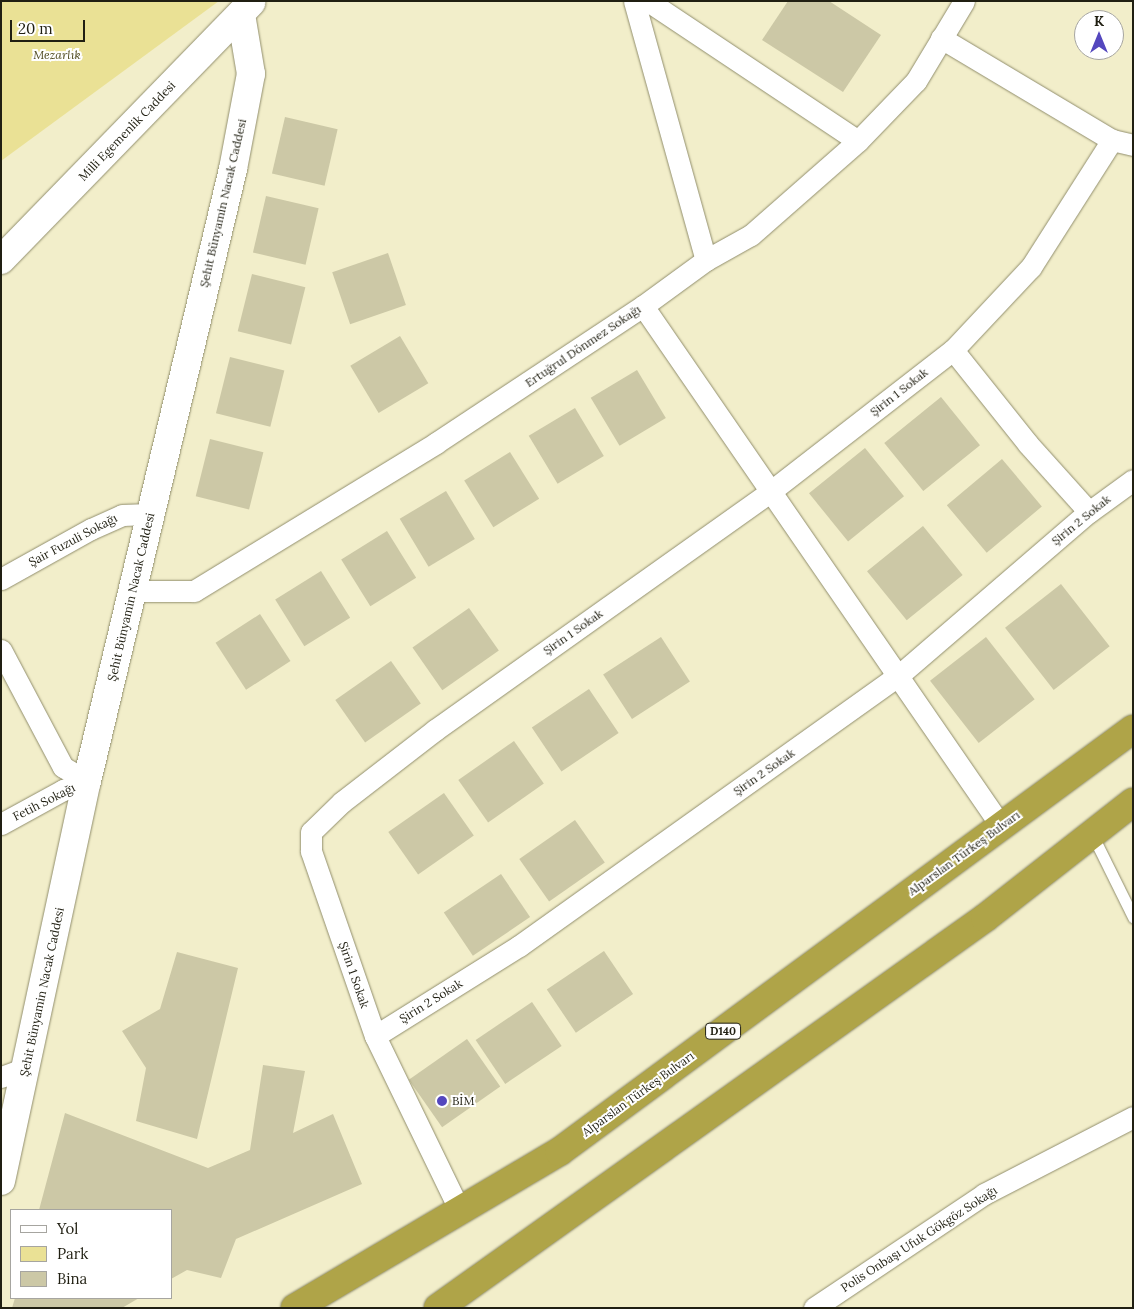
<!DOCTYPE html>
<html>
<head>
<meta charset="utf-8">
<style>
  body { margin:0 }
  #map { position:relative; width:1134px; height:1309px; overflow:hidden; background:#f2eeca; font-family:Lora,serif }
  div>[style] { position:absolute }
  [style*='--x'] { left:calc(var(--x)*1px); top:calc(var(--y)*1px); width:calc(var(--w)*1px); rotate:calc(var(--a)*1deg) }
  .green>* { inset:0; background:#eae195 }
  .building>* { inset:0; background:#ccc8a6; transform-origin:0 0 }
  .roads { filter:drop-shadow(0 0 1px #918e6d) drop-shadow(0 0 1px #918e6d) }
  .service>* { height:11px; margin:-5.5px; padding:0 5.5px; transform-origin:5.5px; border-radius:5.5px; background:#fff }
  .minor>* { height:21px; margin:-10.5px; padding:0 10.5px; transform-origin:10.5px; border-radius:10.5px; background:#fff }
  .tertiary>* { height:28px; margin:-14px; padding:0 14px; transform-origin:14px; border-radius:14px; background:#fff }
  .trunk>* { height:28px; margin:-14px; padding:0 14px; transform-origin:14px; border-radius:14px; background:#afa448 }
  .dots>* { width:14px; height:14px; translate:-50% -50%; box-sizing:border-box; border:2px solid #fff; border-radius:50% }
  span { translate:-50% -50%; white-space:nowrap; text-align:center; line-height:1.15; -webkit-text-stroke:4px #fff; paint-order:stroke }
  .shield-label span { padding:1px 4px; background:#fff; border:1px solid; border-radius:4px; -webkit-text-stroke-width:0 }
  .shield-label { font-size:11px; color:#201f12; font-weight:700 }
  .park-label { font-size:12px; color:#504b1f; font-style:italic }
  .street-label { font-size:12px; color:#201f12 }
  .poi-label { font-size:12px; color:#201f12 }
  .left { translate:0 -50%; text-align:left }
  .frame { position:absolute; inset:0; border:2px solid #201f12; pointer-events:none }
  .legend { position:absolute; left:10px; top:1209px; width:162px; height:90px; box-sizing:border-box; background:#fff; border:1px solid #a6a5a0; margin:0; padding:6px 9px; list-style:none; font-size:15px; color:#201f12 }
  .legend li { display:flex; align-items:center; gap:10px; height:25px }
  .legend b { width:25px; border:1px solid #a6a5a0 }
  .north { position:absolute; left:1074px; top:10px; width:50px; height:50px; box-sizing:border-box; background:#fff; border:1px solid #a6a5a0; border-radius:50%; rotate:0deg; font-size:14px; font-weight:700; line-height:20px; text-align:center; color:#201f12 }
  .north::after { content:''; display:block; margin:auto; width:18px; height:22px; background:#5447be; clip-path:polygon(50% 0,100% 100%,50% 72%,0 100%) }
  .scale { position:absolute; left:10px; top:20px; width:75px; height:22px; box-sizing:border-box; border:2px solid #201f12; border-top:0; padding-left:6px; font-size:15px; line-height:18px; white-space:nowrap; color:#201f12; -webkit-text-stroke:4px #fff; paint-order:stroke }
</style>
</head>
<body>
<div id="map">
  <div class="green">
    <div style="clip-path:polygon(1px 1px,219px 1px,1px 161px)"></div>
  </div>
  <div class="building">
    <div style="clip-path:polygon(788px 1px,829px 1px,881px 35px,843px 92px,762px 40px)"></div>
    <div style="left:285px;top:117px;width:54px;height:58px;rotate:13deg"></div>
    <div style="left:266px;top:196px;width:54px;height:58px;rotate:13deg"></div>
    <div style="left:388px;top:253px;width:55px;height:59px;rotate:71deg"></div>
    <div style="left:252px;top:274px;width:55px;height:59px;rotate:14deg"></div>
    <div style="left:400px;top:336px;width:55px;height:58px;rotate:59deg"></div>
    <div style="left:230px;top:357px;width:56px;height:58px;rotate:14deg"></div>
    <div style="left:637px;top:370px;width:56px;height:54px;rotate:59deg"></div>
    <div style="left:941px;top:397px;width:62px;height:73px;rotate:51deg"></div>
    <div style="left:575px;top:408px;width:56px;height:54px;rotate:59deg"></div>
    <div style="left:210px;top:439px;width:55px;height:59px;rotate:14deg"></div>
    <div style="left:865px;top:448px;width:62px;height:72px;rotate:51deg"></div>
    <div style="left:510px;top:452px;width:55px;height:54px;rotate:58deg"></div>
    <div style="left:1002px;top:459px;width:62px;height:72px;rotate:50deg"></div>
    <div style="left:446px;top:491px;width:56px;height:54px;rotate:59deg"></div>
    <div style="left:923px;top:526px;width:63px;height:72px;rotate:51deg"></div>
    <div style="left:387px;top:531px;width:55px;height:54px;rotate:58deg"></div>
    <div style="left:321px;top:571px;width:55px;height:54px;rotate:58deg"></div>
    <div style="left:1061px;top:584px;width:79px;height:71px;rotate:52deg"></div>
    <div style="left:469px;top:608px;width:52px;height:69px;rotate:55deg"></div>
    <div style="left:260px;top:614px;width:56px;height:53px;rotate:57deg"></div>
    <div style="left:661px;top:637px;width:53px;height:69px;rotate:57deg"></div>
    <div style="left:986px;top:637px;width:79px;height:71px;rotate:52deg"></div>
    <div style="left:391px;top:661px;width:52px;height:68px;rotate:55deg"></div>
    <div style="left:589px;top:689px;width:53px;height:69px;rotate:56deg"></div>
    <div style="left:514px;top:741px;width:52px;height:68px;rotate:55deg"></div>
    <div style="left:444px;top:793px;width:52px;height:68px;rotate:55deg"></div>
    <div style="left:575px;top:820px;width:52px;height:68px;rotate:55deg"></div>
    <div style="left:501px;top:874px;width:52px;height:69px;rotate:56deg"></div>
    <div style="left:604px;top:951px;width:52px;height:69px;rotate:56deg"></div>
    <div style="clip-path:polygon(177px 952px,238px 968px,197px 1139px,136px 1121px,146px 1068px,122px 1031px,160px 1009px)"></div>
    <div style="left:532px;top:1002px;width:53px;height:68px;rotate:56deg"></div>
    <div style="left:467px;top:1039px;width:58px;height:71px;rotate:55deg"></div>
    <div style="clip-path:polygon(263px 1065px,305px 1071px,293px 1133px,333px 1114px,362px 1184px,236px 1239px,221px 1278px,187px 1270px,171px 1279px,171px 1210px,39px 1210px,65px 1113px,208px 1168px,250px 1150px)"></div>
    <div style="clip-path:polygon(15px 1298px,139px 1298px,122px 1308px,12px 1308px)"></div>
  </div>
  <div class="roads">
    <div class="service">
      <div style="--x:1092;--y:834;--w:93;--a:63.7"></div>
    </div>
    <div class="minor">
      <div style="--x:634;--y:1;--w:269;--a:74.5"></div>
      <div style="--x:648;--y:1;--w:252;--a:33.7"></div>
      <div style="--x:941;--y:38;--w:199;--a:30.8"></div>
      <div style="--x:1112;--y:140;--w:22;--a:13"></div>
      <div style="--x:643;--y:306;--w:631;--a:55.45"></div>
      <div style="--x:953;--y:350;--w:120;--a:51.4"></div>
      <div style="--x:1028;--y:444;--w:91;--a:48.1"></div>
      <div style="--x:1;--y:579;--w:103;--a:-29.1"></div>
      <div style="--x:91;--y:529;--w:34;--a:-24"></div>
      <div style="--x:122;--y:515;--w:27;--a:-2"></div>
      <div style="--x:134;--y:591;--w:60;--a:0"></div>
      <div style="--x:194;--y:591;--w:284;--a:-31.4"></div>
      <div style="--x:436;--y:443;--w:248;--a:-33.5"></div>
      <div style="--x:643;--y:306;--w:78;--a:-36.1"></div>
      <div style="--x:706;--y:260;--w:51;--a:-29.1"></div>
      <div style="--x:751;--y:235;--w:142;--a:-41.3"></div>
      <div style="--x:858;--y:141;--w:83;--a:-46"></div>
      <div style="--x:916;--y:81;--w:93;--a:-59"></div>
      <div style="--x:1;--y:650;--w:132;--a:62.1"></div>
      <div style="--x:63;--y:767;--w:28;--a:30"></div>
      <div style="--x:1;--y:824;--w:71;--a:-28.7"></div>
      <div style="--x:63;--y:790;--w:26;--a:-21"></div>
      <div style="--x:375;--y:1036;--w:170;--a:-32"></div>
      <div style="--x:519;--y:946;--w:465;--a:-35.5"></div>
      <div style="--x:898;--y:676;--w:252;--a:-40.7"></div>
      <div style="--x:1089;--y:512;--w:54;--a:-36"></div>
      <div style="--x:1;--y:1077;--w:27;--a:-20"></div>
      <div style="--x:459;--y:1209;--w:192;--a:-115.9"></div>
      <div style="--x:375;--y:1036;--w:196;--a:-109.1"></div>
      <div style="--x:311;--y:851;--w:19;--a:-90"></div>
      <div style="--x:311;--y:832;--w:43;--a:-44.1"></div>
      <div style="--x:342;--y:802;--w:118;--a:-37.7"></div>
      <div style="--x:435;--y:730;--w:412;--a:-35.4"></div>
      <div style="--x:771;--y:491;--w:230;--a:-37.8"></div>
      <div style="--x:953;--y:350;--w:114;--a:-46.8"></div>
      <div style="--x:1031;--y:267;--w:151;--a:-57.5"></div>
      <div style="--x:814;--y:1308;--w:205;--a:-33.8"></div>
      <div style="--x:984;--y:1194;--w:168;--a:-27.3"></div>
    </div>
    <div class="tertiary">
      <div style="--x:1;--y:260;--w:359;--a:-45.8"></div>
      <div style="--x:1;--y:1181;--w:409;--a:-77.9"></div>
      <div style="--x:87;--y:781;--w:629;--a:-76.58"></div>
      <div style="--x:233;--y:169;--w:97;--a:-79.3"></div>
      <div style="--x:251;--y:74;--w:61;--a:-99.5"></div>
    </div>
    <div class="trunk">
      <div style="--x:295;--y:1308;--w:307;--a:-30.6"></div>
      <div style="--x:559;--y:1152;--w:713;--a:-36.39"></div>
      <div style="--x:438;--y:1308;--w:672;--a:-35.49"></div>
      <div style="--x:985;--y:918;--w:188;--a:-38.1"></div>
    </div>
  </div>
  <div class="dots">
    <div style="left:442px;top:1101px;background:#5447be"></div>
  </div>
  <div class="shield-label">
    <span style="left:723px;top:1031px">D140</span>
  </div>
  <div class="park-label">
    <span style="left:57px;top:55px">Mezarlık</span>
  </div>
  <div class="street-label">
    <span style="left:127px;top:131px;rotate:-46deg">Milli Egemenlik Caddesi</span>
    <span style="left:223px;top:203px;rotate:-77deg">Şehit Bünyamin Nacak Caddesi</span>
    <span style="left:583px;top:346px;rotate:-34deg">Ertuğrul Dönmez Sokağı</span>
    <span style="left:899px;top:392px;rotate:-38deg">Şirin 1 Sokak</span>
    <span style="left:1081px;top:520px;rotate:-39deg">Şirin 2 Sokak</span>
    <span style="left:73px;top:540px;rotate:-28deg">Şair Fuzuli Sokağı</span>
    <span style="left:131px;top:597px;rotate:-77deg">Şehit Bünyamin Nacak Caddesi</span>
    <span style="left:573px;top:632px;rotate:-35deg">Şirin 1 Sokak</span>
    <span style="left:764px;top:772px;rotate:-35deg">Şirin 2 Sokak</span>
    <span style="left:44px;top:802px;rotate:-27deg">Fetih Sokağı</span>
    <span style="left:964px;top:853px;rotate:-36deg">Alparslan Türkeş Bulvarı</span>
    <span style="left:354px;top:975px;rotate:71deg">Şirin 1 Sokak</span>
    <span style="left:42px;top:992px;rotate:-78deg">Şehit Bünyamin Nacak Caddesi</span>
    <span style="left:431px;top:1001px;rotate:-32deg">Şirin 2 Sokak</span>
    <span style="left:638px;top:1094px;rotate:-36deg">Alparslan Türkeş Bulvarı</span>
    <span style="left:919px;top:1239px;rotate:-33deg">Polis Onbaşı Ufuk Gökgöz Sokağı</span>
  </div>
  <div class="poi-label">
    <span class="left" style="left:452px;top:1101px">BİM</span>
  </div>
  <div class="frame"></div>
  <ul class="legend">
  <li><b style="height:6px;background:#fff"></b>Yol</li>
  <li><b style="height:14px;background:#eae195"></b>Park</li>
  <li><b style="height:14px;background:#ccc8a6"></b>Bina</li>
  </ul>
  <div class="north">K</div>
  <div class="scale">20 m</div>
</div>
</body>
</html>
